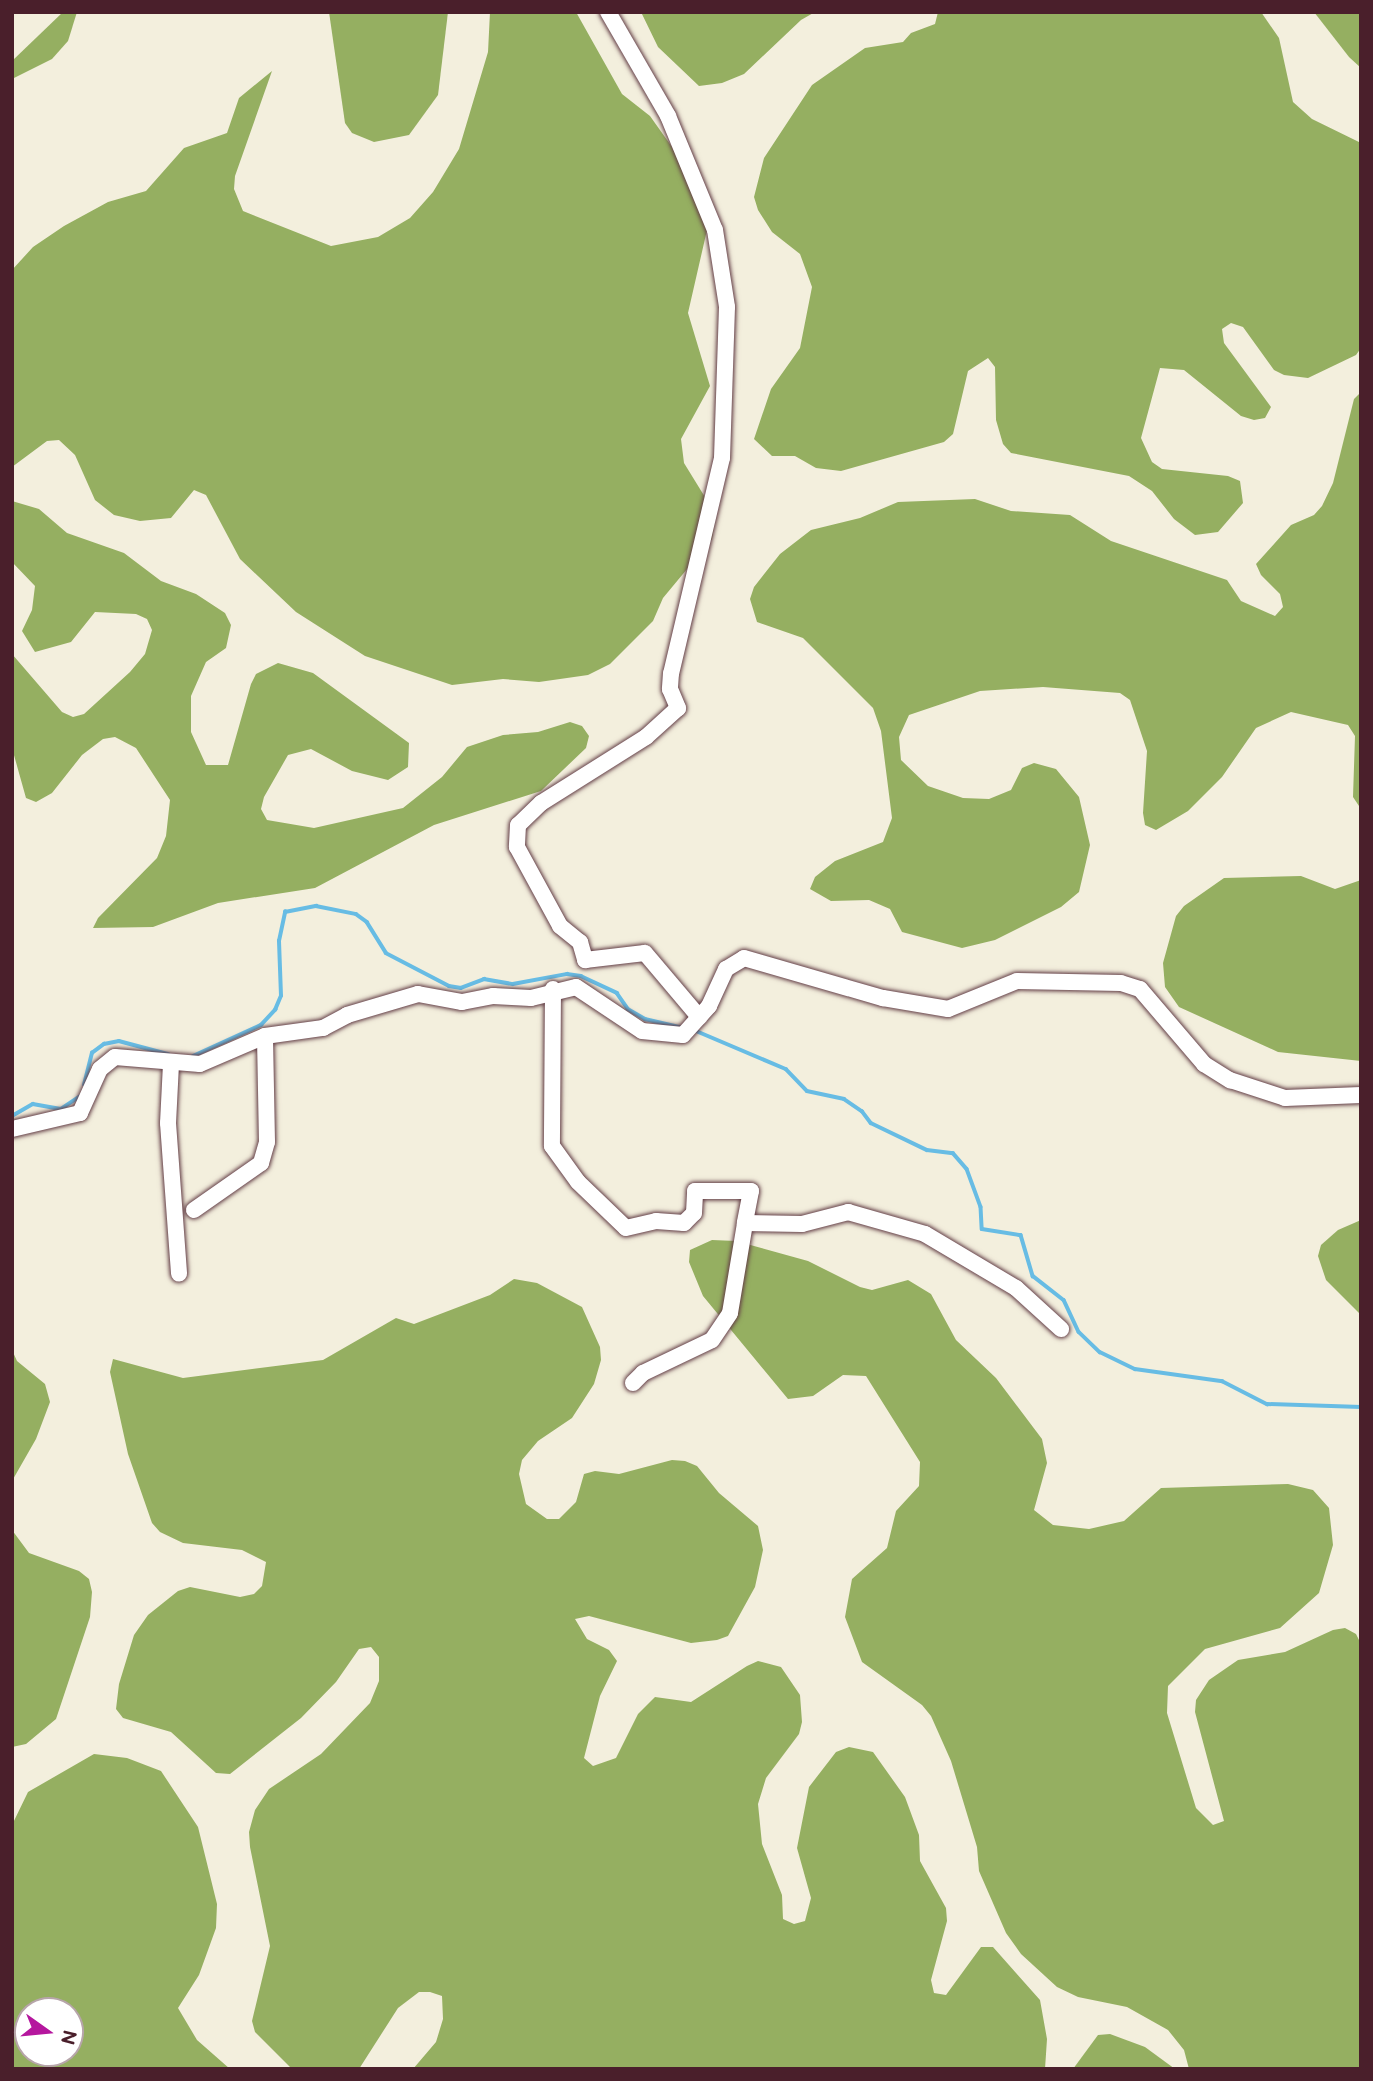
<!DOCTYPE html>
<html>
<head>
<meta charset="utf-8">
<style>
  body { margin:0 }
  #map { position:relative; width:1373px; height:2081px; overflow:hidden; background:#f3efdd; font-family:"Balsamiq Sans",sans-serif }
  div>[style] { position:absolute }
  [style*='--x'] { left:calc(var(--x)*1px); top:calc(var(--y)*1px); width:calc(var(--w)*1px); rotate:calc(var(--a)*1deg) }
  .forest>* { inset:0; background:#95af61 }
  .stream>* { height:3.5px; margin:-1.75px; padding:0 1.75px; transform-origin:1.75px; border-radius:1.75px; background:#67bce4 }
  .roads { filter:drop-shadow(0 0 2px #633e46) drop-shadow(0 0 2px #633e46) }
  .minor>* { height:16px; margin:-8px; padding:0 8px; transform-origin:8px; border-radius:8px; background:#fff }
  span { translate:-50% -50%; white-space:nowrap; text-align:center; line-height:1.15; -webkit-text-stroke:5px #fff; paint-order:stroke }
  .frame { position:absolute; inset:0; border:14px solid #4a1f2b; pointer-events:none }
  .north { position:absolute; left:14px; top:1997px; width:70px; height:70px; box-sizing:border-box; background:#fff; border:2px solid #b7a5aa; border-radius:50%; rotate:105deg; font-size:19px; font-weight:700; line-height:28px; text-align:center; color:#4a1f2b }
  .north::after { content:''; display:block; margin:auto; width:24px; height:32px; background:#b5179e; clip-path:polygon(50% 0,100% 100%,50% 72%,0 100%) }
</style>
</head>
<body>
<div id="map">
  <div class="forest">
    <div style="clip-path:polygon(63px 12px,77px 12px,68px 41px,52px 59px,12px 79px,12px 61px)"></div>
    <div style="clip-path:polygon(329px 12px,448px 12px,438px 95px,409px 135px,374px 142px,352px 133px,345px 123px)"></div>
    <div style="clip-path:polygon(490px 12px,576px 12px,622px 94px,650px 116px,694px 178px,707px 230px,688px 313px,710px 386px,681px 439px,684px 463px,716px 515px,712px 539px,663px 598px,653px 621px,610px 664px,588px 675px,539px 682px,503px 679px,452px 685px,365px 656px,296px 612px,240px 559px,206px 495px,194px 490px,171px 518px,140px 521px,114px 515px,95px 500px,75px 455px,59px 440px,47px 441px,12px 467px,12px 270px,33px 247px,64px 226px,108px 202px,146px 191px,184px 148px,227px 133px,239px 98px,272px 71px,235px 176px,234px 189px,243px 211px,331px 246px,378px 237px,410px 218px,433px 192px,459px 149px,488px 52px)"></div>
    <div style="clip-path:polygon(641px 12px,815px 12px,801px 20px,744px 74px,722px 83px,699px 86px,658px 47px)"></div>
    <div style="clip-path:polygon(938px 12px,1261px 12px,1279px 38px,1293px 102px,1312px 119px,1361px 143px,1361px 348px,1356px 355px,1308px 378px,1284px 375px,1274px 370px,1243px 327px,1231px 323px,1222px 329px,1224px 343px,1271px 407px,1265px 418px,1254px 420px,1241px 416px,1184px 370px,1160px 368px,1141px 438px,1152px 462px,1162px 469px,1228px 476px,1240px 481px,1243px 503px,1218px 532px,1195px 535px,1174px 519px,1152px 491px,1129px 476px,1011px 453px,1003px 444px,996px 420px,995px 367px,988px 358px,968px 371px,953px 434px,944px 442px,841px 471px,816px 468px,795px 456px,772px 456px,754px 439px,771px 389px,800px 348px,812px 287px,800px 254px,772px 232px,758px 210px,754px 197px,764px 158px,812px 85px,865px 48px,903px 42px,911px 33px,935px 24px)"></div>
    <div style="clip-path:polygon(1314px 12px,1361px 12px,1361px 68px,1349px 57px)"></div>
    <div style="clip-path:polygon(1361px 392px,1361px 809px,1353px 797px,1355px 736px,1348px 725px,1291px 712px,1256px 728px,1222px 777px,1188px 811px,1156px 830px,1145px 825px,1143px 813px,1147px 751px,1130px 700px,1120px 693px,1043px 687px,980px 691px,909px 715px,899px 737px,901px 760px,928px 786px,963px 798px,989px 799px,1011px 790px,1022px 768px,1034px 763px,1056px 769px,1079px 797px,1090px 845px,1079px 892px,1061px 907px,995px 940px,962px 948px,902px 932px,890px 909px,869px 900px,831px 901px,810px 889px,815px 877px,835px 861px,883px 842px,892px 818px,881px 731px,873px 708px,803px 638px,757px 622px,750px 599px,754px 587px,780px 554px,811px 530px,860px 518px,898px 502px,975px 499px,1011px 511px,1070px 515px,1111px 541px,1227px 580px,1241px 601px,1275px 616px,1283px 607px,1280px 594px,1261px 575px,1256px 564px,1291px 525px,1314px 515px,1322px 506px,1333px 483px,1354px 399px)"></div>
    <div style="clip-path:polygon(12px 501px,39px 509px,67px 533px,124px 553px,161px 581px,196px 594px,225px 613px,231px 625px,226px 648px,206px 662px,191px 696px,191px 732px,206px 765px,228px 765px,251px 684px,256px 674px,278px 663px,313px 673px,409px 743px,408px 767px,388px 780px,352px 771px,311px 749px,288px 755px,264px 797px,261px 809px,267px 820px,314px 828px,403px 808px,442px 777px,467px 747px,503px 735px,538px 732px,570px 722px,582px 726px,589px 736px,586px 748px,541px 791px,434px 825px,315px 888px,218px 903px,153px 927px,93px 928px,98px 918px,157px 858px,166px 836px,170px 800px,136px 748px,115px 737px,103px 739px,82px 755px,52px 793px,36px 802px,26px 798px,12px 748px,12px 654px,62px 712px,73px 717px,84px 714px,130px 672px,145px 654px,152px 630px,147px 619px,136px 614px,95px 612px,71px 642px,35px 652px,22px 631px,32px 610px,35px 586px,12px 562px)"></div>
    <div style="clip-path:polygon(1301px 876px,1335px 889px,1361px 880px,1361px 1061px,1278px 1052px,1179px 1007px,1165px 987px,1163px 963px,1176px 916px,1184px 906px,1224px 878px)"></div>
    <div style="clip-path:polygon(1361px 1220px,1361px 1315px,1326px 1280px,1318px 1256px,1321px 1245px,1338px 1230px)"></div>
    <div style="clip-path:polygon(712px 1240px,736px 1241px,808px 1261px,860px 1287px,872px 1290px,908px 1280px,931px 1294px,956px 1340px,996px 1378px,1042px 1439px,1047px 1463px,1034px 1510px,1053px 1525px,1089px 1529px,1124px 1521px,1161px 1488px,1288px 1484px,1313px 1490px,1329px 1508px,1333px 1545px,1319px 1593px,1280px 1628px,1205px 1649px,1168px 1686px,1167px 1713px,1196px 1808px,1213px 1825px,1224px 1821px,1195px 1712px,1196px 1700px,1209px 1680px,1238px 1660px,1285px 1652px,1333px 1630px,1345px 1628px,1356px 1634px,1361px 1644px,1361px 2069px,1189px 2069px,1184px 2050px,1168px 2030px,1127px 2007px,1078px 1997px,1057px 1987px,1021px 1954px,1006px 1933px,979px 1871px,977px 1847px,951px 1761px,931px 1716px,922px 1705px,862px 1662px,845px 1617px,852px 1579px,887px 1548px,896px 1511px,919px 1486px,920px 1462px,866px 1376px,843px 1375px,813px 1396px,788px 1399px,703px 1296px,689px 1262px,690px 1250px)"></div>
    <div style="clip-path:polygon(514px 1279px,537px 1283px,582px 1307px,600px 1347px,601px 1360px,594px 1384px,572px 1418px,538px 1441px,522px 1460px,519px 1474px,526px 1504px,547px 1519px,559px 1519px,576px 1502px,584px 1474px,595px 1471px,619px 1474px,672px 1460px,685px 1461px,697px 1466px,719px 1493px,758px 1526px,763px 1550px,755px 1587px,728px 1636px,717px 1640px,691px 1643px,589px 1616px,575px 1619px,587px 1639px,609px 1650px,617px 1661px,600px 1696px,584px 1758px,593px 1766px,616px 1758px,638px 1714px,655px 1697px,691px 1702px,747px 1666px,758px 1661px,781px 1667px,800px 1695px,802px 1722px,799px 1734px,766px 1778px,758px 1804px,762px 1844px,782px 1895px,783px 1919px,794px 1924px,805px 1921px,811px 1898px,797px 1848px,809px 1787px,836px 1752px,849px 1747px,873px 1752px,905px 1797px,919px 1835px,920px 1861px,946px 1908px,947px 1921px,931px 1980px,934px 1993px,946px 1995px,981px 1947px,993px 1947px,1040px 2000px,1047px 2039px,1045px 2069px,413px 2069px,436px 2042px,443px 2019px,442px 1996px,430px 1992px,419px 1992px,398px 2008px,359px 2069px,292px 2069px,255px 2032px,252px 2021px,270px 1946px,250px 1847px,249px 1832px,255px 1810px,269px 1789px,321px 1754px,370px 1703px,379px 1681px,379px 1657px,371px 1647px,359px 1649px,336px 1682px,301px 1718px,230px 1774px,216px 1773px,171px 1732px,123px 1718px,116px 1709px,119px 1684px,134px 1635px,148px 1615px,178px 1591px,190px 1587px,240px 1597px,254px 1594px,262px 1586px,266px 1562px,242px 1550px,183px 1543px,160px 1532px,152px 1523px,128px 1454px,110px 1372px,113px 1359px,183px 1378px,323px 1360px,396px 1318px,414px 1324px,490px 1295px)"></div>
    <div style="clip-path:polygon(12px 1350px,17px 1361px,45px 1384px,50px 1402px,36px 1439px,12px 1481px)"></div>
    <div style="clip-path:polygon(12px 1530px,29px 1553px,79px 1571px,89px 1579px,92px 1592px,90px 1617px,56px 1719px,26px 1744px,12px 1747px)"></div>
    <div style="clip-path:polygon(evenodd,94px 1754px,127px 1758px,161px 1771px,198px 1827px,217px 1904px,216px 1928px,199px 1975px,178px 2008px,197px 2040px,230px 2069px,12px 2069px,12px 1825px,28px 1792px,94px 1754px,28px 2011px,70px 2011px,70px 2053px,28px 2053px,28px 2011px)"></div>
    <div style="clip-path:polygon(1110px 2034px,1145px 2047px,1175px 2069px,1073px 2069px,1098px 2035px)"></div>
  </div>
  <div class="stream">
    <div style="--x:694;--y:1030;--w:100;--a:23"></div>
    <div style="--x:786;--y:1069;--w:30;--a:46"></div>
    <div style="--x:807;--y:1091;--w:38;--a:12"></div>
    <div style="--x:844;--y:1099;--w:22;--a:34"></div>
    <div style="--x:862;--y:1111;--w:15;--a:53"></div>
    <div style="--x:871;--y:1123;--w:62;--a:25.7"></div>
    <div style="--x:927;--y:1150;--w:26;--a:7"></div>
    <div style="--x:953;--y:1153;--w:21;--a:49"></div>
    <div style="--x:967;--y:1169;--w:40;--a:69.8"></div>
    <div style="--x:981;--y:1207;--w:22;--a:87"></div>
    <div style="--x:982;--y:1229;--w:39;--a:9"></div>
    <div style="--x:1021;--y:1235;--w:43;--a:73.7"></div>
    <div style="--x:1033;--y:1276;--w:39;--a:38"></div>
    <div style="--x:1064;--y:1300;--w:35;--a:65"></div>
    <div style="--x:1079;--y:1332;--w:29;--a:44"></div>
    <div style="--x:1100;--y:1352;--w:39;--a:26"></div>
    <div style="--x:1135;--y:1369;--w:88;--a:7.9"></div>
    <div style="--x:1222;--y:1381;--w:51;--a:27.1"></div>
    <div style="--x:1267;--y:1404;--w:94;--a:1.8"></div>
    <div style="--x:193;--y:1056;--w:75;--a:-24.5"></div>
    <div style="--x:261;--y:1025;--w:21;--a:-47"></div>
    <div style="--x:275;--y:1010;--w:15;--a:-67"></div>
    <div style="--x:281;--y:996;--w:55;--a:-92.1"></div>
    <div style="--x:279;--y:941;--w:30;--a:-78"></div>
    <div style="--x:285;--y:912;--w:32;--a:-11"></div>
    <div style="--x:316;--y:906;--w:41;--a:11.3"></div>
    <div style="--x:356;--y:914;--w:14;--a:36"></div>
    <div style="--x:367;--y:922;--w:36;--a:58"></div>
    <div style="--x:386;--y:953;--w:71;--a:27.6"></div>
    <div style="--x:449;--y:986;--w:12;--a:9"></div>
    <div style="--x:461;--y:988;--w:25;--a:-21"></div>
    <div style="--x:484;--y:979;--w:29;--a:10"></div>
    <div style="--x:513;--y:984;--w:55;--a:-10.5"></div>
    <div style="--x:567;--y:974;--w:14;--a:8"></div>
    <div style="--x:581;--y:976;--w:40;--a:25"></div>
    <div style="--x:617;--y:993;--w:19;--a:55"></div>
    <div style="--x:628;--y:1009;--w:20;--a:30"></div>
    <div style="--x:645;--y:1019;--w:39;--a:13"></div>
    <div style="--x:84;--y:1085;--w:33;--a:-76"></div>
    <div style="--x:92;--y:1053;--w:15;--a:-37"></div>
    <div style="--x:104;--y:1044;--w:15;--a:-11"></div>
    <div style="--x:119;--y:1041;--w:51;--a:14.9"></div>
    <div style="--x:12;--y:1116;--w:24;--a:-30"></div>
    <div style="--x:33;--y:1104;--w:28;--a:10"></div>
    <div style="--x:61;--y:1109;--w:23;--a:-34"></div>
  </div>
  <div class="roads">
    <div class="minor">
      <div style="--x:608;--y:12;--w:120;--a:60"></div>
      <div style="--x:668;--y:116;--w:123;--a:67.6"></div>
      <div style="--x:715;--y:230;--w:78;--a:81.1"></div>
      <div style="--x:727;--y:307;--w:151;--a:91.9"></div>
      <div style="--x:722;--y:458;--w:221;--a:103.3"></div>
      <div style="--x:671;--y:673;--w:16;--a:94"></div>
      <div style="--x:670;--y:689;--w:21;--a:67"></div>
      <div style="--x:678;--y:708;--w:43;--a:137.8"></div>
      <div style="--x:646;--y:737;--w:124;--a:147.8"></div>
      <div style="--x:541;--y:803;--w:32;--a:136"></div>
      <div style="--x:518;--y:825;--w:22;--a:93"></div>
      <div style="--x:517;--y:847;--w:90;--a:61.4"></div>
      <div style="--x:560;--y:926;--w:26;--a:39"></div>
      <div style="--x:580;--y:942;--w:19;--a:74"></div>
      <div style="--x:585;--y:960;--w:60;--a:-6.7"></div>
      <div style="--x:645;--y:953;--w:84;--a:49.8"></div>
      <div style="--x:553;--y:989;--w:157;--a:90.4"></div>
      <div style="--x:552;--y:1146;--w:44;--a:54.2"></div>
      <div style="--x:578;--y:1182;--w:66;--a:43.8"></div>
      <div style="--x:626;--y:1228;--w:31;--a:-13"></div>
      <div style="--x:656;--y:1221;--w:28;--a:4"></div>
      <div style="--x:684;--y:1223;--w:14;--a:-45"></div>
      <div style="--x:694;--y:1213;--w:22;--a:-87"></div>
      <div style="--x:695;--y:1191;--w:56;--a:0"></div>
      <div style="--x:751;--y:1191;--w:33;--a:101"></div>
      <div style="--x:745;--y:1223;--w:57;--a:1"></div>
      <div style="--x:802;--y:1224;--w:48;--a:-14.6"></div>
      <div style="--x:848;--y:1212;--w:80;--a:15.9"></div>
      <div style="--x:925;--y:1234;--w:106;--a:30.7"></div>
      <div style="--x:1016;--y:1288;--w:61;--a:42.3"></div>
      <div style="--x:171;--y:1064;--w:59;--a:92.9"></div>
      <div style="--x:168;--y:1123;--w:151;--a:85.8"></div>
      <div style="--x:12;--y:1129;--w:70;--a:-13.2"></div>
      <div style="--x:80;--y:1113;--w:48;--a:-65.6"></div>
      <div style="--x:100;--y:1069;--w:19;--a:-39"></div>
      <div style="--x:115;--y:1057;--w:85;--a:4.7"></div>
      <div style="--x:200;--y:1064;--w:71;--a:-23.3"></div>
      <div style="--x:265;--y:1036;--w:59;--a:-7.9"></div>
      <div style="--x:323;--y:1028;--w:27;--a:-28"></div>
      <div style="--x:347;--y:1015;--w:74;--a:-16.5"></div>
      <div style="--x:418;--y:994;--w:45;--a:10.3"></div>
      <div style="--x:462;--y:1002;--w:32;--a:-11"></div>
      <div style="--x:493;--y:996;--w:38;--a:3"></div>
      <div style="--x:531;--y:998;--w:46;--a:-13.7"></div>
      <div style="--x:576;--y:987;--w:79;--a:33.7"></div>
      <div style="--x:642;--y:1031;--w:41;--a:5.6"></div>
      <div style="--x:683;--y:1035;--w:39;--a:-48"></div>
      <div style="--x:709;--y:1006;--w:41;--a:-65.3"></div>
      <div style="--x:726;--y:969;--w:21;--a:-31"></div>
      <div style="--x:744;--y:958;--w:145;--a:16.1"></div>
      <div style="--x:883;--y:998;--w:66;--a:9.6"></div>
      <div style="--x:948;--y:1009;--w:74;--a:-22.1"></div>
      <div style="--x:1017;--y:981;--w:104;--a:1.1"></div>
      <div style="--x:1121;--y:983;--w:20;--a:18"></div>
      <div style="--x:1140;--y:989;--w:99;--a:49.5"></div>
      <div style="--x:1204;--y:1064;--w:31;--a:32"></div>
      <div style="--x:1230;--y:1080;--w:58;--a:18.1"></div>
      <div style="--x:1285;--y:1098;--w:76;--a:-2.3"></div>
      <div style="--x:194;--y:1210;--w:82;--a:-35"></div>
      <div style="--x:261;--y:1163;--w:22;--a:-74"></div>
      <div style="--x:267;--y:1142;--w:106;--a:-91.1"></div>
      <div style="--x:633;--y:1383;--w:14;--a:-45"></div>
      <div style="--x:643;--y:1373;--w:76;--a:-25.6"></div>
      <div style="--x:712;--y:1340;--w:32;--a:-56"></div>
      <div style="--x:730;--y:1313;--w:91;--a:-80.5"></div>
    </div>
  </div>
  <div class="frame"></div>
  <div class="north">N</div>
</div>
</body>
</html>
